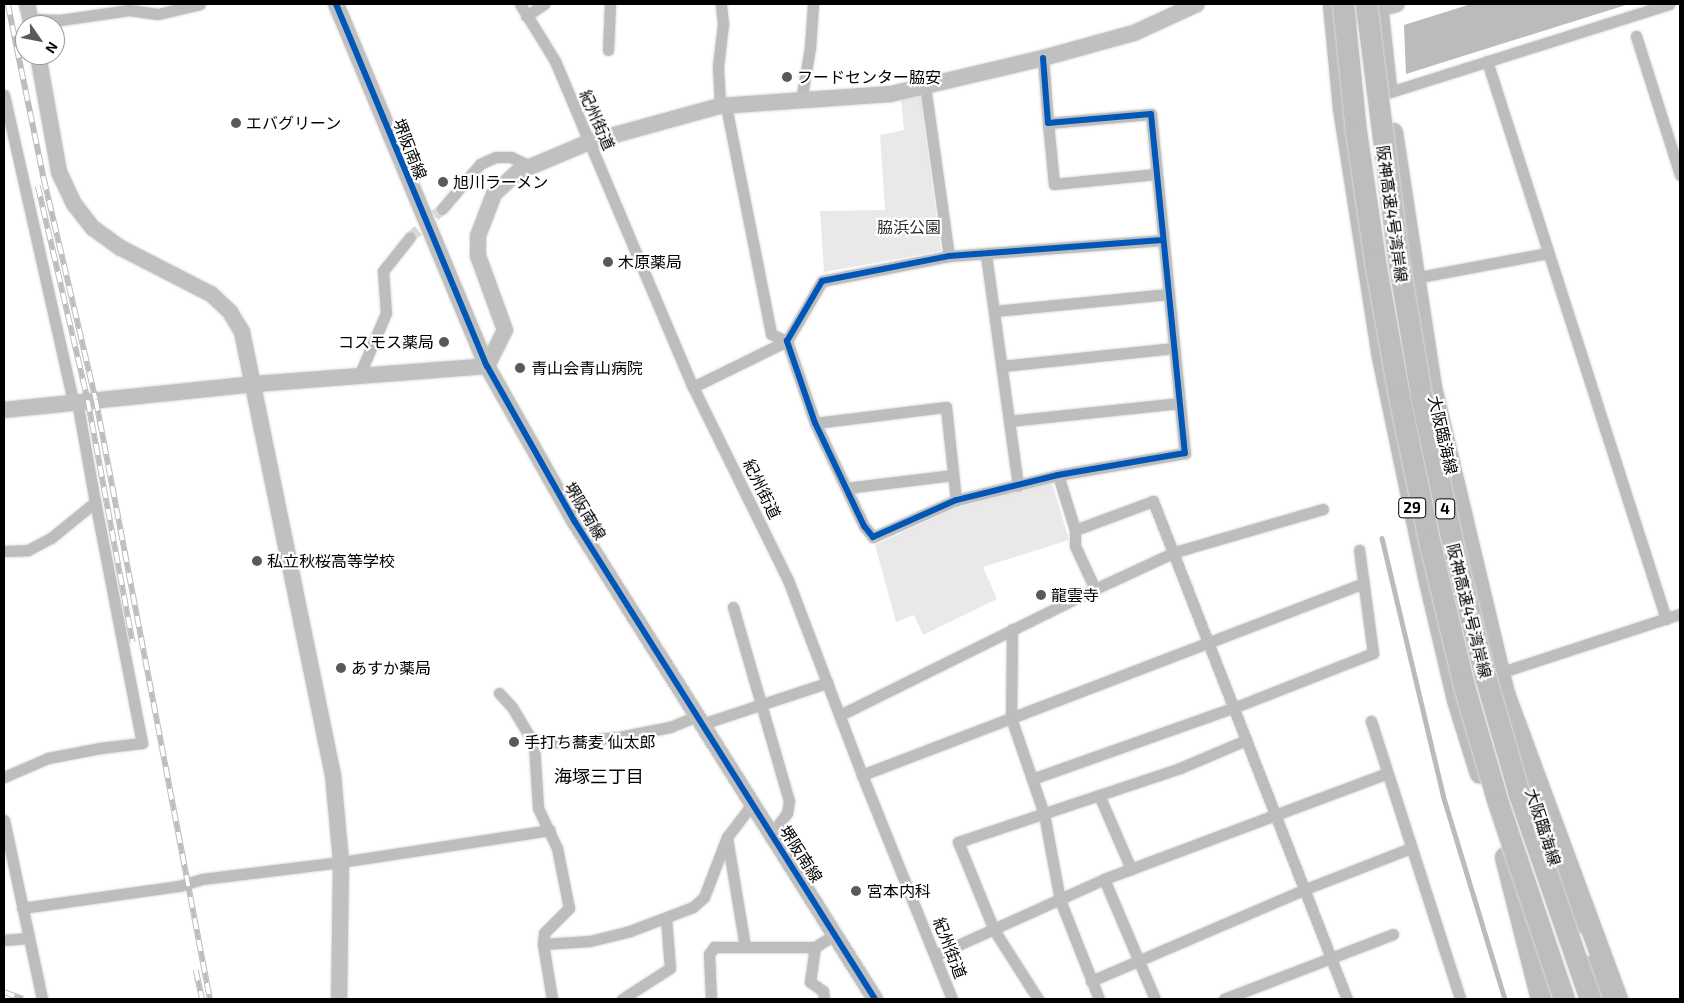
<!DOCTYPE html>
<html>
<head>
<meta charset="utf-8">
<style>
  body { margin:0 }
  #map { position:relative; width:1684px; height:1003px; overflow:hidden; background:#fff; font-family:"Exo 2","Noto Sans JP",sans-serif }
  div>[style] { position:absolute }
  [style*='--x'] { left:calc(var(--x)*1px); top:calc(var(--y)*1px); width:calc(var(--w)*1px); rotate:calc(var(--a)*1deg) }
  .green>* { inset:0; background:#e9e9e9 }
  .water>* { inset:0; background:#bbb }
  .stream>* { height:4.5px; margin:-2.25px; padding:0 2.25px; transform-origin:2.25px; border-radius:2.25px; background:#bbb }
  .street-tunnel>* { height:11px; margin-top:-5.5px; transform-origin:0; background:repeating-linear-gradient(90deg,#d9d9d9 0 11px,transparent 0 16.5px) }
  .roads { filter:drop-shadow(0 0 1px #dbdbdb) drop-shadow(0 0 1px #dbdbdb) }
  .street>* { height:11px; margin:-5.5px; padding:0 5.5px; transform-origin:5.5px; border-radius:5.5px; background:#bdbdbd }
  .secondary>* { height:16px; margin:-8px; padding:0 8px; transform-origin:8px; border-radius:8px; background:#c0c0c0 }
  .primary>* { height:19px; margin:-9.5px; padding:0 9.5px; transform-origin:9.5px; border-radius:9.5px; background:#bdbdbd }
  .highway>* { height:21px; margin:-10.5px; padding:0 10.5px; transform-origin:10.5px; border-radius:10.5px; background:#bdbdbd }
  .rail>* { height:5.5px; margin-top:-2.75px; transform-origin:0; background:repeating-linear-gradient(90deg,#fff 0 11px,#bdbdbd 0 22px); box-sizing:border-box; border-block:1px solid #bdbdbd }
  .bridges { filter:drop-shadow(0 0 1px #dbdbdb) drop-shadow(0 0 1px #dbdbdb) }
  .highway-bridge>* { height:21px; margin:-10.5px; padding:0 10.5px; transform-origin:10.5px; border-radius:10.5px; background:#bdbdbd }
  .cycleway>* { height:6px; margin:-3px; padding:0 3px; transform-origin:3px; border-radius:3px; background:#0057b8 }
  .dots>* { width:14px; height:14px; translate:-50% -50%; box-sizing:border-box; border:2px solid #fff; border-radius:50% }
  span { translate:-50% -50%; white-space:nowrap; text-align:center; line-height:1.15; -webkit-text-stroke:4.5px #fff; paint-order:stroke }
  .shield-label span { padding:1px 4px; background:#fff; border:1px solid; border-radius:4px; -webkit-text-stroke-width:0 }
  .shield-label { font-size:15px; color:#000; font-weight:700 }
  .poi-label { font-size:16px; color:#000 }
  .left { translate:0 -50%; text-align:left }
  .right { translate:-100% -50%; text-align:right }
  .street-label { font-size:16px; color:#000 }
  .park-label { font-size:16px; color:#2e2e2e }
  .neighbourhood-label { font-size:18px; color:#000 }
  .frame { position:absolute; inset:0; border:5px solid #000; pointer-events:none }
  .north { position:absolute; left:15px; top:15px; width:50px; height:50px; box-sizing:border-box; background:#fff; border:1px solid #999; border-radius:50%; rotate:123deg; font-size:14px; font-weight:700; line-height:20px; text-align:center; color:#000 }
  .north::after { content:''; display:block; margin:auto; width:18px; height:22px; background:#595959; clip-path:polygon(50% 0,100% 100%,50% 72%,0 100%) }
</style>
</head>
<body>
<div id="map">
  <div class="green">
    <div style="clip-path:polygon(920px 94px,941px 251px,824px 272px,820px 211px,885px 210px,880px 135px,904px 130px,901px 100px)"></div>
    <div style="clip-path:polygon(1052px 483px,1069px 540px,983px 567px,997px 599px,923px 635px,914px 615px,896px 622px,875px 545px,956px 508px)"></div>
  </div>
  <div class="water">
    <div style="clip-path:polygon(1471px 4px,1629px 4px,1406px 74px,1404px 25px)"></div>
  </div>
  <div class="stream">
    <div style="--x:1382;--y:538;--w:264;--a:76.6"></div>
    <div style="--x:1443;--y:795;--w:213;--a:73.1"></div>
  </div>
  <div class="street-tunnel">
    <div style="--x:410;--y:237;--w:43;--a:-41.2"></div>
  </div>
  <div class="roads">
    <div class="street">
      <div style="--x:520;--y:4;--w:67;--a:58.4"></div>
      <div style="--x:555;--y:61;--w:354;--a:67.1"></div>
      <div style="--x:693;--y:387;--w:215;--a:63.8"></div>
      <div style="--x:788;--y:580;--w:209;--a:69.2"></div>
      <div style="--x:862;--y:775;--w:241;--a:68.1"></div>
      <div style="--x:526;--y:16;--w:22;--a:-34"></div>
      <div style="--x:30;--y:19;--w:30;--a:2"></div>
      <div style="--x:60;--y:20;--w:70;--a:-8.2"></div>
      <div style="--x:129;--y:10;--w:29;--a:8"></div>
      <div style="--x:158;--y:14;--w:43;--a:-13.4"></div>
      <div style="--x:1636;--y:36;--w:146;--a:72.4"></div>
      <div style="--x:608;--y:50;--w:46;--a:-87.5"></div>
      <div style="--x:1043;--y:58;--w:65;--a:85.6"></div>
      <div style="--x:1048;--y:123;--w:103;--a:-5"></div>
      <div style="--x:1151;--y:114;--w:341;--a:84.3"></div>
      <div style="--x:1185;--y:453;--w:129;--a:170.2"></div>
      <div style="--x:1058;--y:475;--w:105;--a:166.2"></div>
      <div style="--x:956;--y:500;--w:91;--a:156"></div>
      <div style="--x:873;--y:537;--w:14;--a:-129"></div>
      <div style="--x:864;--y:526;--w:114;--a:-115.4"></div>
      <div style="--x:815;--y:423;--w:87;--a:-108.9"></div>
      <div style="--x:787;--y:341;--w:69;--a:-59.7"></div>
      <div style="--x:822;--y:281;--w:129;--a:-11.1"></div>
      <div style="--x:949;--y:256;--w:214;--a:-4.3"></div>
      <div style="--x:1487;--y:61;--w:586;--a:72.21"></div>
      <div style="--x:925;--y:86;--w:172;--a:82"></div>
      <div style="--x:1387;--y:93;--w:296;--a:-17.5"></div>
      <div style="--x:4;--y:95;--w:315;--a:77.3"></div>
      <div style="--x:801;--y:101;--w:54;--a:-80.4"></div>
      <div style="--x:810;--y:48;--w:44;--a:-86.1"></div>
      <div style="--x:720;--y:106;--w:40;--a:-92.9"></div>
      <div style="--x:718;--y:66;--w:42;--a:-83.2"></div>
      <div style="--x:723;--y:24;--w:20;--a:-96"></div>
      <div style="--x:726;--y:106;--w:232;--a:78.8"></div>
      <div style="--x:771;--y:334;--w:17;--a:24"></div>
      <div style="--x:1048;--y:123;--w:61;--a:84.4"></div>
      <div style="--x:1054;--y:184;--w:102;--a:-5.6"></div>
      <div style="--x:442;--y:209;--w:59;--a:-49.8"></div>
      <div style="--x:480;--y:164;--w:17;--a:-24"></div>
      <div style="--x:496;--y:157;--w:15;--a:0"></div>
      <div style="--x:511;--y:157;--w:21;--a:25"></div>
      <div style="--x:986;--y:255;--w:233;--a:82.1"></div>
      <div style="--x:1414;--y:278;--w:136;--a:-10.6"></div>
      <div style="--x:995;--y:311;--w:174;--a:-5.6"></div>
      <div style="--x:1002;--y:366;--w:173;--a:-6"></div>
      <div style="--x:359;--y:376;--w:69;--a:-66.8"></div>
      <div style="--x:386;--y:313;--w:42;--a:-94.1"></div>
      <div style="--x:383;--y:271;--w:43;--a:-51.5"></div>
      <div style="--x:693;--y:387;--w:105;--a:-26.1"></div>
      <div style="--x:1009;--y:421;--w:172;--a:-6"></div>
      <div style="--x:815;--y:423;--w:132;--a:-7"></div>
      <div style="--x:946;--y:407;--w:94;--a:83.9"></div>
      <div style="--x:1058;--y:475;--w:58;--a:72.8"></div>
      <div style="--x:1075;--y:530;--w:83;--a:-20.4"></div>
      <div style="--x:1153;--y:501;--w:534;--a:68.72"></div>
      <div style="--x:846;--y:488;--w:108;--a:-6.9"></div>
      <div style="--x:4;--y:551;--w:24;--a:-2"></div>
      <div style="--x:28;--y:550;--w:26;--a:-28"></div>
      <div style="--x:51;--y:538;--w:57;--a:-39.3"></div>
      <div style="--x:95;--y:502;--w:103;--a:-100.1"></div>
      <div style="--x:1095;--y:589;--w:88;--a:-24.8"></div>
      <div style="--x:1175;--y:552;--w:154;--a:-16.2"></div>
      <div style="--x:733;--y:607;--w:202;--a:73.9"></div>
      <div style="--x:789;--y:801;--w:12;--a:99"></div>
      <div style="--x:787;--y:813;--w:26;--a:127"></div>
      <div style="--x:1012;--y:629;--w:89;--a:90.6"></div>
      <div style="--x:1011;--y:718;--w:102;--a:71"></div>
      <div style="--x:1044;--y:814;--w:87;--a:79.5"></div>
      <div style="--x:1060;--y:900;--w:106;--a:68.5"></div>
      <div style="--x:1499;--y:673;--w:190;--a:-18.1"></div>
      <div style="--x:499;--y:693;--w:19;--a:47"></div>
      <div style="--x:512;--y:707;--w:43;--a:59.3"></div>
      <div style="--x:534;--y:744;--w:64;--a:86.4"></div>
      <div style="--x:538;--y:808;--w:44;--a:64.6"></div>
      <div style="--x:557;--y:848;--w:61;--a:78.7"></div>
      <div style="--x:569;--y:908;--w:35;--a:135"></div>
      <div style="--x:544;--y:933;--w:11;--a:95"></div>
      <div style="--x:840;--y:715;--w:284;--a:-26.3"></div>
      <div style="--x:1095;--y:589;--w:47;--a:-114.9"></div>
      <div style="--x:1075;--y:546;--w:16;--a:-90"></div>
      <div style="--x:1371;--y:721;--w:292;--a:72.2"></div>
      <div style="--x:702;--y:724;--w:132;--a:-18.2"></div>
      <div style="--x:534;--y:744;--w:85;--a:-4.7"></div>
      <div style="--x:619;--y:737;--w:52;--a:-11.1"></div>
      <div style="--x:670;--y:727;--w:29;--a:-22"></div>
      <div style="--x:862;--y:775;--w:537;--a:-20.93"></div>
      <div style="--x:4;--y:777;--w:48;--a:-23.4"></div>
      <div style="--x:48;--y:758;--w:53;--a:-10.9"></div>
      <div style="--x:100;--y:748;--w:42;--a:-6.8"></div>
      <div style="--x:142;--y:743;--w:246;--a:-101"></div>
      <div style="--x:1032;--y:779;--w:213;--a:-19.5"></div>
      <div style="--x:1233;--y:708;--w:150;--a:-21.4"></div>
      <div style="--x:1373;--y:653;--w:104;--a:-97.7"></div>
      <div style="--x:1099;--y:795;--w:81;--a:66.6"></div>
      <div style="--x:4;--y:820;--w:183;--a:78"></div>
      <div style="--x:727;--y:838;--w:110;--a:80.6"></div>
      <div style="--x:1104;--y:879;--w:130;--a:67"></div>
      <div style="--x:22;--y:908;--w:159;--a:-8"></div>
      <div style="--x:179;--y:886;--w:24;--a:-17"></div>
      <div style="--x:202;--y:879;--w:140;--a:-7"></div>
      <div style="--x:341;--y:862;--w:211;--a:-8.7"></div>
      <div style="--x:4;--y:940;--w:24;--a:-5"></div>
      <div style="--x:936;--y:955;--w:184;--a:-24.3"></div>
      <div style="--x:1104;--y:879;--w:302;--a:-20.5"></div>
      <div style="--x:1091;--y:981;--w:231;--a:-23.2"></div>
      <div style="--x:1303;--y:890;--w:116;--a:-21.3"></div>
      <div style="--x:552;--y:999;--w:56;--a:-99.3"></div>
      <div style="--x:543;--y:944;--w:47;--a:-3.7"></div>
      <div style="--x:590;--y:941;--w:41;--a:-14"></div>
      <div style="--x:630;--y:931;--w:67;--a:-20.9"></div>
      <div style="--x:693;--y:907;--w:15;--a:-42"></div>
      <div style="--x:704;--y:897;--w:64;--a:-69"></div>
      <div style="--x:727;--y:837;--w:43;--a:-52.6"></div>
      <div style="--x:622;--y:999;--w:57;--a:-32.9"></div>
      <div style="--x:670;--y:968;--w:50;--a:-94.6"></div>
      <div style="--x:711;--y:999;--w:45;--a:-92.5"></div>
      <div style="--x:709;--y:954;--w:9;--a:-54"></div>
      <div style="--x:714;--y:947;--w:101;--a:0"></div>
      <div style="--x:824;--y:999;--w:8;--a:-97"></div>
      <div style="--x:823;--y:991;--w:16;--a:-145"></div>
      <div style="--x:810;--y:982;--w:35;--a:-82"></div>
      <div style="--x:815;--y:947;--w:25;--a:-32"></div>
      <div style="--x:1038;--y:999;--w:82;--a:-122.5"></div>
      <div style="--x:994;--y:930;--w:95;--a:-112.2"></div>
      <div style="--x:958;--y:842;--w:234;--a:-18.4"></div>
      <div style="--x:1180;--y:768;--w:72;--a:-23"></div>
      <div style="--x:1224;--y:999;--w:181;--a:-21"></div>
    </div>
    <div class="secondary">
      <div style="--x:27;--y:4;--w:22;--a:77"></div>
      <div style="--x:336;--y:4;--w:392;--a:67.4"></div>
      <div style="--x:487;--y:366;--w:179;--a:60.6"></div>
      <div style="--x:575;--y:522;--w:563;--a:57.83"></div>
      <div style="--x:1334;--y:21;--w:65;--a:-15.1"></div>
      <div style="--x:38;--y:55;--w:119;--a:79.8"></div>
      <div style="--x:59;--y:172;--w:35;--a:65"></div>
      <div style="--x:74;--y:204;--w:31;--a:52"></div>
      <div style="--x:93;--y:228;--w:34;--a:36"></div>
      <div style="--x:121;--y:248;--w:101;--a:27.1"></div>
      <div style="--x:211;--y:294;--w:26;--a:43"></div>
      <div style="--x:230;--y:312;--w:23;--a:59"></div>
      <div style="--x:242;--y:332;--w:452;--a:78.4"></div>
      <div style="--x:333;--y:775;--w:87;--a:84.7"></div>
      <div style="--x:341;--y:862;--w:137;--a:90.8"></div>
      <div style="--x:4;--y:410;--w:252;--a:-5.9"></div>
      <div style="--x:255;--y:384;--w:233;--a:-4.4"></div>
      <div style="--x:487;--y:366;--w:40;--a:-63.4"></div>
      <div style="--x:505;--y:330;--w:79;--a:-110"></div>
      <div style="--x:478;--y:256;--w:20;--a:-90"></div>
      <div style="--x:478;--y:236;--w:45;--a:-69.1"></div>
      <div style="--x:494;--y:194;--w:33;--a:-43"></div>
      <div style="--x:518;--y:172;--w:77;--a:-22.9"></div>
      <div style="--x:589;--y:142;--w:136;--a:-15.4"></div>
      <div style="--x:720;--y:106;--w:171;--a:-4"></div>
      <div style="--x:891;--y:94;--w:156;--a:-13.3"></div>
      <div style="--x:1043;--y:58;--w:94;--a:-15.4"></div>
      <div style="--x:1134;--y:33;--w:69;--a:-24.7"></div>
    </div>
    <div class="primary">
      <div style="--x:1332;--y:4;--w:104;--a:84.5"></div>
      <div style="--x:1342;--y:108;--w:247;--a:81.1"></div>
      <div style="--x:1380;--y:352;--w:230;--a:78.2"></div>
      <div style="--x:1427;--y:577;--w:126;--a:76.7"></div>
      <div style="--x:1456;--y:700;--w:77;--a:72.7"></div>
      <div style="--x:1378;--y:4;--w:83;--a:83.8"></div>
      <div style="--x:1393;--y:132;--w:258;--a:81.3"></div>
      <div style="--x:1432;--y:387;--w:324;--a:76.6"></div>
      <div style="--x:1542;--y:825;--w:105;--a:71.7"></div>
      <div style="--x:1589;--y:965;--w:36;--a:71"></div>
    </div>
    <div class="highway">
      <div style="--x:1502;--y:688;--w:332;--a:69.7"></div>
      <div style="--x:1505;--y:857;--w:146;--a:75.8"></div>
    </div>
  </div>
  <div class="rail">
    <div style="--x:8;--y:4;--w:179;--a:78.4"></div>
    <div style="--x:44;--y:179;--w:227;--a:76.8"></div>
    <div style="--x:96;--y:400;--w:610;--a:79.22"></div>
    <div style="--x:38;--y:186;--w:221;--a:76.9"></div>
    <div style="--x:88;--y:401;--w:246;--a:79.5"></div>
    <div style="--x:196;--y:970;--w:30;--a:78"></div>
    <div style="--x:4;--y:992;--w:20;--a:20"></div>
  </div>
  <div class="bridges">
    <div class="highway-bridge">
      <div style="--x:1343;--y:4;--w:128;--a:84.2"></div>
      <div style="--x:1356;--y:131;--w:132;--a:81.7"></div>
      <div style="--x:1375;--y:262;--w:141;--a:79.8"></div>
      <div style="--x:1400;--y:401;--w:146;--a:78.2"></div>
      <div style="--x:1430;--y:544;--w:146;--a:76.5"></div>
      <div style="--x:1464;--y:686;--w:122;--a:73.8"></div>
      <div style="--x:1498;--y:803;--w:207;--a:71.4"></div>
      <div style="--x:1366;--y:4;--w:257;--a:82.8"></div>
      <div style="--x:1398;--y:259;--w:144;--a:80.4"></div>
      <div style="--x:1422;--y:401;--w:148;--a:77.9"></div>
      <div style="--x:1453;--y:546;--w:134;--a:76.2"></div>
      <div style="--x:1485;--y:676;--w:123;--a:73.9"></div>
      <div style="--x:1519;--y:794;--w:217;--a:70.9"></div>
    </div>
  </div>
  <div class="cycleway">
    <div style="--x:336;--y:4;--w:392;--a:67.4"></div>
    <div style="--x:487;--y:366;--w:179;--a:60.6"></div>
    <div style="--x:575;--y:522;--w:563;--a:57.83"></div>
    <div style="--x:1043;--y:58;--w:65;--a:85.6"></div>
    <div style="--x:1048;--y:123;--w:103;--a:-5"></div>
    <div style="--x:1151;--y:114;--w:341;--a:84.3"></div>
    <div style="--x:1185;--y:453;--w:129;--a:170.2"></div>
    <div style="--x:1058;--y:475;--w:105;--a:166.2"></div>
    <div style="--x:956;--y:500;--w:91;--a:156"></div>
    <div style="--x:873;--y:537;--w:14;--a:-129"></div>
    <div style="--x:864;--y:526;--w:114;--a:-115.4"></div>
    <div style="--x:815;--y:423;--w:87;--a:-108.9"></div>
    <div style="--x:787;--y:341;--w:69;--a:-59.7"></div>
    <div style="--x:822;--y:281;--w:129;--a:-11.1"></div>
    <div style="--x:949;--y:256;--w:214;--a:-4.3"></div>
  </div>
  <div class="dots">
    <div style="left:787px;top:77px;background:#595959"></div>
    <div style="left:236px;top:123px;background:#595959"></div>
    <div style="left:443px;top:182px;background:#595959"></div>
    <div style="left:608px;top:262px;background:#595959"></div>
    <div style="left:444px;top:342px;background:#595959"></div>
    <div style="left:520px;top:368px;background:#595959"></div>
    <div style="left:257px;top:561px;background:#595959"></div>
    <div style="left:1041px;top:595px;background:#595959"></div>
    <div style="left:341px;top:668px;background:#595959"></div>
    <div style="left:514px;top:742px;background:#595959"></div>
    <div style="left:856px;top:891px;background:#595959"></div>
  </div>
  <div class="shield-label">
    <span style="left:1412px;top:508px">29</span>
    <span style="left:1445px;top:509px">4</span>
  </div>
  <div class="poi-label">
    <span class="left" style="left:797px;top:77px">フードセンター脇安</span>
    <span class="left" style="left:246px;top:123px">エバグリーン</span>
    <span class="left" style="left:453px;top:182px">旭川ラーメン</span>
    <span class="left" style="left:618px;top:262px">木原薬局</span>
    <span class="right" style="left:434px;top:342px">コスモス薬局</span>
    <span class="left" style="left:531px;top:368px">青山会青山病院</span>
    <span class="left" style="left:267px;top:561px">私立秋桜高等学校</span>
    <span class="left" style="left:1051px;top:595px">龍雲寺</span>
    <span class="left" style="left:351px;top:668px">あすか薬局</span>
    <span class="left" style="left:524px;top:742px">手打ち蕎麦 仙太郎</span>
    <span class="left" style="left:867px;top:891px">宮本内科</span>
  </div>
  <div class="street-label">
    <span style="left:597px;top:120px;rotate:66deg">紀州街道</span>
    <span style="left:410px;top:149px;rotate:68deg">堺阪南線</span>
    <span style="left:1392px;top:214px;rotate:82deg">阪神高速4号湾岸線</span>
    <span style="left:1443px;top:435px;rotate:77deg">大阪臨海線</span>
    <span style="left:762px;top:489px;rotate:64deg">紀州街道</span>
    <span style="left:585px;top:511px;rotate:59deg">堺阪南線</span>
    <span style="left:1469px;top:611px;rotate:76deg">阪神高速4号湾岸線</span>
    <span style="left:1543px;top:827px;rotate:72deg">大阪臨海線</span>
    <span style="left:801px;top:854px;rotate:57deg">堺阪南線</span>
    <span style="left:950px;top:948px;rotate:69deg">紀州街道</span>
  </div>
  <div class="park-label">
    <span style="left:909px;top:227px">脇浜公園</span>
  </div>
  <div class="neighbourhood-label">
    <span style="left:599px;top:776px">海塚三丁目</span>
  </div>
  <div class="frame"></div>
  <div class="north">N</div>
</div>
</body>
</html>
